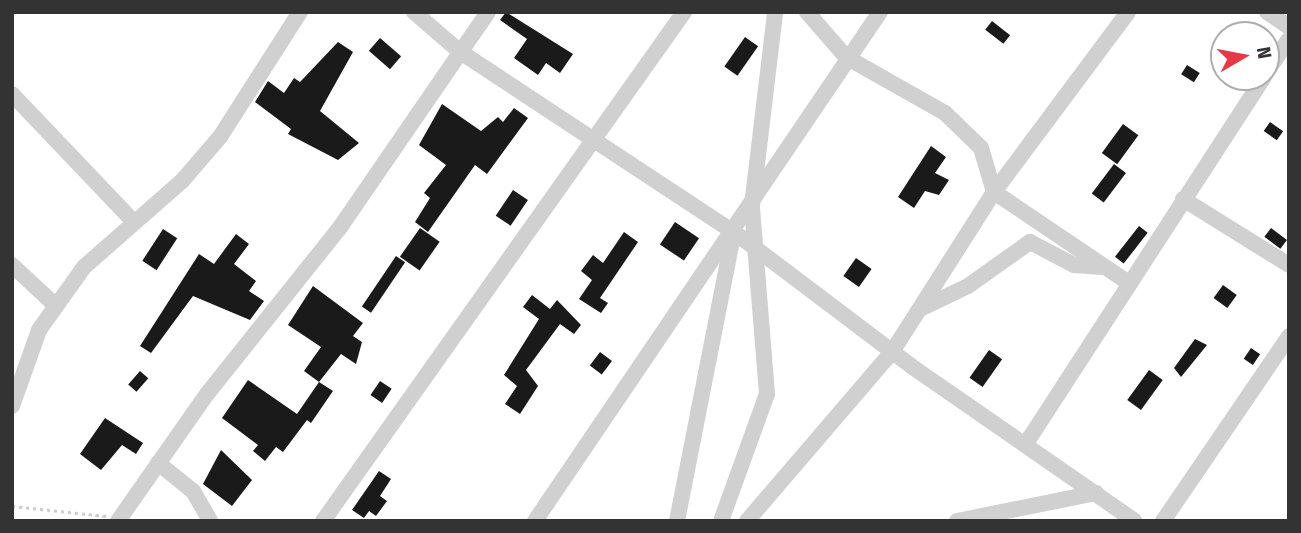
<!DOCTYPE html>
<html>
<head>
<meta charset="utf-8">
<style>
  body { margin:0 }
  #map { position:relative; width:1301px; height:533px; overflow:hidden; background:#fff; font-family:"Fira Sans Condensed",sans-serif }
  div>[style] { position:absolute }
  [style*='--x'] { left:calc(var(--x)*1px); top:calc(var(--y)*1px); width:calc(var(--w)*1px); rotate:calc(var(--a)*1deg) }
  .building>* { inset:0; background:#1a1a1a; transform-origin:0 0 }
  .path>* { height:2.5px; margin-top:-1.25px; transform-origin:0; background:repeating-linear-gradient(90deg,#cdcdcd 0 3.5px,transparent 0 7px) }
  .minor>* { height:16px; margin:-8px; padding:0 8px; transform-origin:8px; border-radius:8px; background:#d0d0d0 }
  span { translate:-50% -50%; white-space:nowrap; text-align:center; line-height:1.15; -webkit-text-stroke:7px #fff; paint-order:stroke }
  .frame { position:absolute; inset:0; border:14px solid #333; pointer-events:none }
  .north { position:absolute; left:1210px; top:21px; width:70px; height:70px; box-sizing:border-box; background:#fff; border:2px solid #adadad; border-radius:50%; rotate:80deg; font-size:19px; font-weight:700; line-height:28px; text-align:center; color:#333 }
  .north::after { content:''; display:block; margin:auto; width:24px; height:32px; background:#e63946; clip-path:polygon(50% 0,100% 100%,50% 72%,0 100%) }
</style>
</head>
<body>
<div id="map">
  <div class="building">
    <div style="clip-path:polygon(506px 12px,573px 54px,560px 73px,546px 63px,538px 75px,514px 58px,527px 39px,500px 20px)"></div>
    <div style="left:992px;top:21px;width:23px;height:11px;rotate:38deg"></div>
    <div style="left:745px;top:37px;width:16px;height:36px;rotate:35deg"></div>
    <div style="left:380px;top:38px;width:28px;height:17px;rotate:41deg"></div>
    <div style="clip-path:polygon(338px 42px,353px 52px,320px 111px,359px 143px,338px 160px,288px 134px,291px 129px,255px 102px,268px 81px,284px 93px,294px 78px,300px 82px)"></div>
    <div style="left:1187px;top:65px;width:15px;height:11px;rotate:32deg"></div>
    <div style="clip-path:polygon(442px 104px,481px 131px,498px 117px,503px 122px,514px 108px,528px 118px,487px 174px,475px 165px,428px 232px,415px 222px,430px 198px,424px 193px,446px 165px,419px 145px)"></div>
    <div style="left:1270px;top:122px;width:16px;height:11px;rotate:35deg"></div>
    <div style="left:1123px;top:124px;width:19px;height:36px;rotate:36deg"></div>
    <div style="clip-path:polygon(931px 146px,946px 157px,935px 173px,949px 180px,939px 195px,925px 191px,914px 208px,898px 197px)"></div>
    <div style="left:1114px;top:164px;width:15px;height:37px;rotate:37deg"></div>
    <div style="left:513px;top:190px;width:18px;height:31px;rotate:34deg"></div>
    <div style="left:675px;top:222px;width:29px;height:27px;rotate:34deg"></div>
    <div style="left:1139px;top:226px;width:11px;height:39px;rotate:38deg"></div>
    <div style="left:420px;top:228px;width:24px;height:35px;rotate:35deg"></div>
    <div style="left:1271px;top:228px;width:20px;height:11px;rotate:37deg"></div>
    <div style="left:163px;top:229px;width:17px;height:38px;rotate:33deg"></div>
    <div style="clip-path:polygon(624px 232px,638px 242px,600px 298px,608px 303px,601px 313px,579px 299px,592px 280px,581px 271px,593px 255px,603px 263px)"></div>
    <div style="clip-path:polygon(236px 234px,249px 244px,234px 264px,256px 281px,249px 291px,264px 301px,250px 320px,193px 296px,151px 353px,140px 346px,199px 254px,214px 264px)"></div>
    <div style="left:396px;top:256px;width:11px;height:61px;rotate:34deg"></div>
    <div style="left:856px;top:258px;width:19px;height:22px;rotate:35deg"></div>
    <div style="left:1223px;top:285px;width:17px;height:16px;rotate:36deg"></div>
    <div style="clip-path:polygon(313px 286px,363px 323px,353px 336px,362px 342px,356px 364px,341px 354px,319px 382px,304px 371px,321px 347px,288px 325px)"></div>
    <div style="clip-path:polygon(532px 295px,550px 309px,557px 300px,581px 325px,574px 334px,560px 324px,526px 370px,538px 386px,520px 414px,505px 404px,517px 386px,504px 375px,539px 319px,523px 307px)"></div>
    <div style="clip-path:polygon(1195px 339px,1207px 345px,1181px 377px,1174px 368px)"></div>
    <div style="left:1251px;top:348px;width:11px;height:13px;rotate:34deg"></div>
    <div style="left:989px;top:350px;width:16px;height:34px;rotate:35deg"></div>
    <div style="left:600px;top:352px;width:15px;height:17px;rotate:37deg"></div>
    <div style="left:1149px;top:370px;width:17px;height:37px;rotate:36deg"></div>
    <div style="left:140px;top:371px;width:11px;height:18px;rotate:41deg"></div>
    <div style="clip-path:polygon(248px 380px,297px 414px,319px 382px,333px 391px,311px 423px,307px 420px,283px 452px,276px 447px,265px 461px,253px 451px,258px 445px,222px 418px)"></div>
    <div style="left:380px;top:381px;width:14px;height:17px;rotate:34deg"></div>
    <div style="clip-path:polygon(105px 418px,143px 443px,136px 454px,122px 445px,101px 470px,80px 454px)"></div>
    <div style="clip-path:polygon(221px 450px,252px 480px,232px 506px,203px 484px)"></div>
    <div style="clip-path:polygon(379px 471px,391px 479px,380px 496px,387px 501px,376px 516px,369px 511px,364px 518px,352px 510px)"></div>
  </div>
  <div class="path">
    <div style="--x:12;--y:506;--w:95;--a:6.1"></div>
  </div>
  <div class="minor">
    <div style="--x:414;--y:12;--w:60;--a:40.9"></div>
    <div style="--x:459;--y:51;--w:329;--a:33.4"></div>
    <div style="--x:734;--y:232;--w:222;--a:37.1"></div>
    <div style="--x:911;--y:366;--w:272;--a:34.7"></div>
    <div style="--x:807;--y:12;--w:60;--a:49.1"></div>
    <div style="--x:846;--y:57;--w:114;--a:29.5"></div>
    <div style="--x:945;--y:113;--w:50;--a:44.2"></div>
    <div style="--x:981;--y:148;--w:46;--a:73.5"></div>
    <div style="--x:994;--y:192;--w:163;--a:34"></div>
    <div style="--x:1267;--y:12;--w:27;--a:34"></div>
    <div style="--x:1266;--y:73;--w:41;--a:-55.9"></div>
    <div style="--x:12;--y:94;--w:174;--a:46.4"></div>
    <div style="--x:1183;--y:199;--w:125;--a:31.9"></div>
    <div style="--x:12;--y:265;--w:60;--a:43"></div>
    <div style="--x:920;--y:309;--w:53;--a:-25.6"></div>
    <div style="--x:968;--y:286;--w:76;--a:-35.4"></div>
    <div style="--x:1030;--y:242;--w:50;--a:27.6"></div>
    <div style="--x:1074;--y:265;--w:28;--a:4"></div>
    <div style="--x:12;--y:406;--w:81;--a:-70.4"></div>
    <div style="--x:39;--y:330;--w:77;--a:-54.5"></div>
    <div style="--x:84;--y:267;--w:130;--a:-41.3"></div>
    <div style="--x:182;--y:181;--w:58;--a:-49.2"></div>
    <div style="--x:220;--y:137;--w:148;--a:-57.4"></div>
    <div style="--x:1027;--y:442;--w:435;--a:-57"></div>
    <div style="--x:158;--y:463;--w:45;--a:38.7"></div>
    <div style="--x:193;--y:491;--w:34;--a:60"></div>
    <div style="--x:118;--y:521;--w:155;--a:-55"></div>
    <div style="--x:207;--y:394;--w:215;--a:-51.4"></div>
    <div style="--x:341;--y:226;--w:260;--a:-55.5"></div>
    <div style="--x:323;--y:521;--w:624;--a:-54.65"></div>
    <div style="--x:535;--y:521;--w:615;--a:-55.87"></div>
    <div style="--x:677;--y:521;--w:285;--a:-78.9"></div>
    <div style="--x:721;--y:521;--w:135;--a:-70.1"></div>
    <div style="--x:767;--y:394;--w:189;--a:-94.6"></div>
    <div style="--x:752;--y:206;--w:195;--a:-83.2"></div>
    <div style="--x:747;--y:521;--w:223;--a:-49.4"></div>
    <div style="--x:892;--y:352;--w:190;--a:-57.5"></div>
    <div style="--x:994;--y:192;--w:224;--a:-53.3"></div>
    <div style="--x:957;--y:521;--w:142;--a:-11.4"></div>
    <div style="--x:1163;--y:521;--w:224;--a:-55.7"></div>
  </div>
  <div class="frame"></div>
  <div class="north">N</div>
</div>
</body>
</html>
